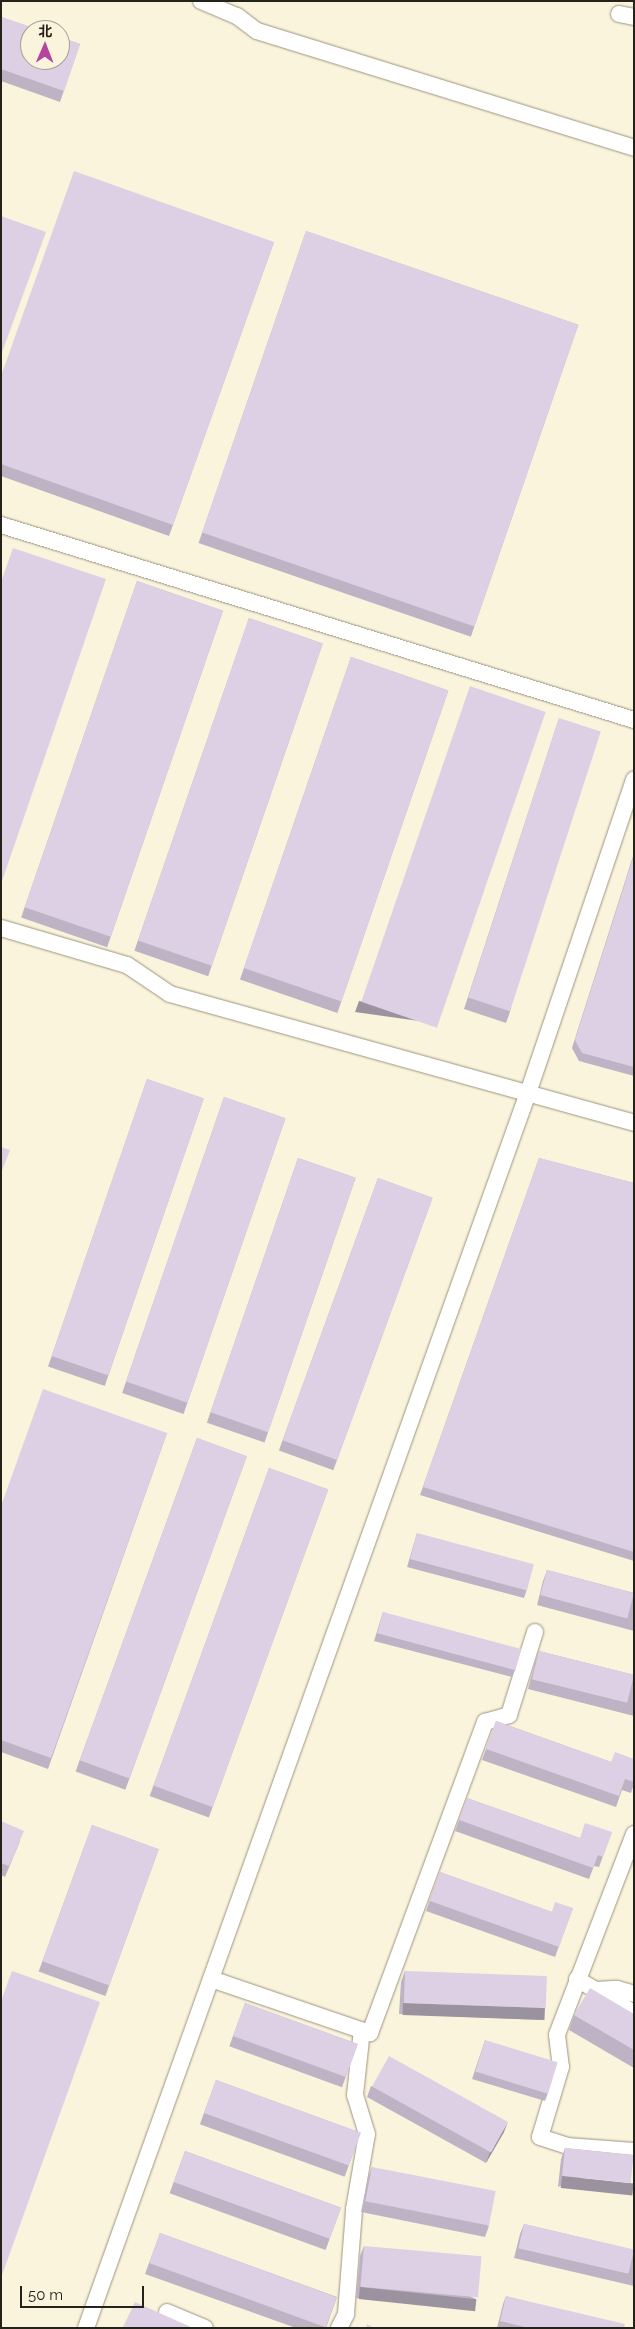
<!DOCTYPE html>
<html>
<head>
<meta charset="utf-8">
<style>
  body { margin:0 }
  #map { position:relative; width:635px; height:2329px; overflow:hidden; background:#fbf4dd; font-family:Raleway,"Noto Sans SC",sans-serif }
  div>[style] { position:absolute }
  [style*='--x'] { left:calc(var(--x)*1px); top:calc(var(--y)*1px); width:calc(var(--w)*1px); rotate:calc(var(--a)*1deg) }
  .roads { filter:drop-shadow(0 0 1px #9b947f) drop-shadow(0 0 1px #9b947f) }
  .minor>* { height:16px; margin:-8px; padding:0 8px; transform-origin:8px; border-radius:8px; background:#fff }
  .wall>* { inset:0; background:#beb3c4; transform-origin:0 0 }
  .shaded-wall>* { inset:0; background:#9b92a0; transform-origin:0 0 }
  .building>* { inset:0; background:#ddd0e4; transform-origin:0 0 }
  span { translate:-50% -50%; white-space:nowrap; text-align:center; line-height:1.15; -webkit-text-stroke:4px #fbf4dd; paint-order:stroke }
  .frame { position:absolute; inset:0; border:2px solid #25221a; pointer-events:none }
  .north { position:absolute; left:20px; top:20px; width:50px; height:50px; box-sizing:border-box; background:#fbf4dd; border:1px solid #a5a08f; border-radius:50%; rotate:1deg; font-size:14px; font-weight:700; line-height:20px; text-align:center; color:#25221a }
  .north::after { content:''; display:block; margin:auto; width:18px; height:22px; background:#b5449f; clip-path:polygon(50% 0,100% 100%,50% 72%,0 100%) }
  .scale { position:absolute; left:20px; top:2286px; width:124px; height:22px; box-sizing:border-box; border:2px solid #25221a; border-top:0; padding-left:6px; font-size:15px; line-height:18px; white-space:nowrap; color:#25221a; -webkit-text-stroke:4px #fbf4dd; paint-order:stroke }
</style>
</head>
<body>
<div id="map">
  <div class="roads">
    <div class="minor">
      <div style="--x:201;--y:1;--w:39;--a:23"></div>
      <div style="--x:237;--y:16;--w:25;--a:37"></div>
      <div style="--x:257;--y:31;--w:395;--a:17.2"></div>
      <div style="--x:619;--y:14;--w:15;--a:11"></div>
      <div style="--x:1;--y:525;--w:662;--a:17.12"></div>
      <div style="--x:1;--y:928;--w:131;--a:16.4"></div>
      <div style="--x:127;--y:965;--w:52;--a:34"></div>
      <div style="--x:170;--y:994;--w:482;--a:15.5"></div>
      <div style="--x:634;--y:1834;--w:215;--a:111"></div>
      <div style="--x:557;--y:2035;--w:32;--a:83"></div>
      <div style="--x:561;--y:2067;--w:73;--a:106.7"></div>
      <div style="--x:540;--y:2137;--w:28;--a:18"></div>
      <div style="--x:567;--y:2146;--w:67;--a:4.3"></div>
      <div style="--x:211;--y:1979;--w:168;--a:18.8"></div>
      <div style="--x:370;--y:2033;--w:332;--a:-69.7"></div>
      <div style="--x:485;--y:1722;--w:25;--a:-16"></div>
      <div style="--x:509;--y:1715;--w:87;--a:-72.6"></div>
      <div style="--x:577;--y:1979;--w:66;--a:30.8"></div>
      <div style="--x:595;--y:1990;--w:22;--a:-3"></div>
      <div style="--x:617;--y:1989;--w:18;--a:16"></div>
      <div style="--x:167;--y:2312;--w:41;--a:22.8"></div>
      <div style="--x:86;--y:2328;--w:1312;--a:-70.31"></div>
      <div style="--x:528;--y:1093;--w:331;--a:-71.3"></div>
      <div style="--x:339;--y:2328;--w:16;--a:-63"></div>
      <div style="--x:346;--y:2314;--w:105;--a:-85.6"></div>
      <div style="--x:354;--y:2209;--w:76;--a:-80.2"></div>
      <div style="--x:367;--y:2134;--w:41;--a:-107.1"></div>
      <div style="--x:355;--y:2095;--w:65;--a:-83.9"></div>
    </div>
  </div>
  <div class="wall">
    <div style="clip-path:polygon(1px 17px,80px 44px,60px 102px,1px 81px)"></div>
    <div style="left:306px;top:231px;width:288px;height:330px;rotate:19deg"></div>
    <div style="clip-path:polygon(274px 242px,169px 536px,1px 476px,1px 376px)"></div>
    <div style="left:137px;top:581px;width:91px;height:356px;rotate:19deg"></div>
    <div style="left:249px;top:618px;width:78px;height:352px;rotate:19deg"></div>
    <div style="left:351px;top:657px;width:103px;height:341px;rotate:19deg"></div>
    <div style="clip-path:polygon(559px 718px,510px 1012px,506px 1023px,464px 1009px)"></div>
    <div style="clip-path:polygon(634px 853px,634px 1076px,579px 1061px,572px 1048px)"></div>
    <div style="left:147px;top:1079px;width:60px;height:304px;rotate:19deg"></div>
    <div style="left:224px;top:1097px;width:65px;height:313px;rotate:19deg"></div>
    <div style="left:298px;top:1158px;width:61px;height:280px;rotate:19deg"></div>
    <div style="clip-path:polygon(539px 1158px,634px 1183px,634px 1561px,420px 1495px)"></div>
    <div style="left:378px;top:1178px;width:58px;height:290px;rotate:20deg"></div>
    <div style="clip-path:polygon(167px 1433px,48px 1769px,1px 1752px,1px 1506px)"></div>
    <div style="left:197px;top:1438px;width:53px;height:355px;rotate:20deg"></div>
    <div style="left:269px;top:1468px;width:63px;height:349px;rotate:20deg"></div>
    <div style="clip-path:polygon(417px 1533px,527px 1589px,524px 1598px,407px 1567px)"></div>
    <div style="clip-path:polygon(547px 1570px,634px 1593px,634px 1631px,537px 1605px,543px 1581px)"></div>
    <div style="clip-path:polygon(383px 1612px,515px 1669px,512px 1677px,374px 1641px)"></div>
    <div style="clip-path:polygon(539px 1651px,634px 1675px,634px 1716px,528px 1689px,535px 1662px)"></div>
    <div style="clip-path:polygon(496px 1721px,611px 1762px,634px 1759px,634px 1784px,631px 1793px,622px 1790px,616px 1807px,482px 1760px)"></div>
    <div style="clip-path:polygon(467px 1798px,580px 1838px,612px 1832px,599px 1867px,594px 1866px,589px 1879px,455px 1831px)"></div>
    <div style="clip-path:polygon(1px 1821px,20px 1841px,5px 1877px,1px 1875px)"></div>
    <div style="left:92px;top:1825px;width:71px;height:156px;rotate:20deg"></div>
    <div style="clip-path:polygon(440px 1872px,552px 1912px,573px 1908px,555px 1957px,426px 1911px)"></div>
    <div style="clip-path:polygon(405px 1971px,545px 2009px,541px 2020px,399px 2014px,401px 1982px)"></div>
    <div style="left:245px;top:2003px;width:120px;height:46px;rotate:20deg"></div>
    <div style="clip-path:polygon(634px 2014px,634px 2068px,569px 2030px,574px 2015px)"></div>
    <div style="clip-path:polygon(485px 2040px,548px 2093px,545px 2101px,472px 2079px)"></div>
    <div style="left:216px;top:2080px;width:154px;height:47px;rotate:20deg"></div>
    <div style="clip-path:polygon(371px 2086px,504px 2132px,486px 2163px,367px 2097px)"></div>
    <div style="clip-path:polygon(565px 2148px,634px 2155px,558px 2187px,561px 2159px)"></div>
    <div style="left:185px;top:2151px;width:166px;height:45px;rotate:20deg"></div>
    <div style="clip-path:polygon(372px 2167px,489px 2226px,485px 2237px,361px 2212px,368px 2178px)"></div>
    <div style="clip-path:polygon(524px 2224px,634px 2250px,634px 2286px,514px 2258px,520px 2234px)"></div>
    <div style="clip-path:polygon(160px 2233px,337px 2297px,326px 2328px,296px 2328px,145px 2274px)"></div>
    <div style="clip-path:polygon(364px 2246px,476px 2299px,472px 2310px,356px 2298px,360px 2256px)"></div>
    <div style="clip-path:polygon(506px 2296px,624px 2328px,497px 2328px,503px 2304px)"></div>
  </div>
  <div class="shaded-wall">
    <div style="clip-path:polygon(359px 1001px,436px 1013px,433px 1023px,355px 1012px)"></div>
    <div style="left:403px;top:2003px;width:142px;height:12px;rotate:2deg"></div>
    <div style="clip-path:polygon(508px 2122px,504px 2132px,486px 2163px,490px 2152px)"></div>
    <div style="left:562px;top:2176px;width:72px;height:12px;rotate:6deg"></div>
    <div style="left:360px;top:2287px;width:117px;height:12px;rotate:6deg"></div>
  </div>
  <div class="building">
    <div style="clip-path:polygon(1px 17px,40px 30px,30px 30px,30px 60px,60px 60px,60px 37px,80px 44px,64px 91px,1px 69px)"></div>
    <div style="clip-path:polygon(74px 171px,274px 242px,173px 525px,1px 464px,1px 376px)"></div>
    <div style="clip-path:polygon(1px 216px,46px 232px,1px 355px)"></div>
    <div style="left:306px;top:231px;width:288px;height:319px;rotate:19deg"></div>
    <div style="clip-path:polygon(13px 548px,106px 579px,1px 884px,1px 582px)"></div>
    <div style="left:137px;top:581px;width:91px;height:345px;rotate:19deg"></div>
    <div style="left:249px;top:618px;width:78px;height:341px;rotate:19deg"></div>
    <div style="left:351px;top:657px;width:103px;height:329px;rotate:19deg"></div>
    <div style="left:470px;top:686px;width:80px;height:334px;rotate:19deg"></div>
    <div style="left:559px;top:718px;width:44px;height:294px;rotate:18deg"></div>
    <div style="clip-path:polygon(634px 855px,634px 1067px,582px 1053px,575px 1040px)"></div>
    <div style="left:147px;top:1079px;width:60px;height:293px;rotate:19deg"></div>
    <div style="left:224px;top:1097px;width:65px;height:301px;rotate:19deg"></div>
    <div style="clip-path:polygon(1px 1147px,10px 1150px,1px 1173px)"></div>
    <div style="left:298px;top:1158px;width:61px;height:269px;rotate:19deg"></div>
    <div style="clip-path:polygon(539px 1158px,634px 1183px,634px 1552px,423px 1487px)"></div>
    <div style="left:378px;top:1178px;width:58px;height:279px;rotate:20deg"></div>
    <div style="clip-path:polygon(43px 1389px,167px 1433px,51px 1758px,1px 1740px,1px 1506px)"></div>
    <div style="left:197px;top:1438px;width:53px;height:343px;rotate:20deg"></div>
    <div style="left:269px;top:1468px;width:63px;height:338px;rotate:20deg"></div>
    <div style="left:417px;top:1533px;width:121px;height:27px;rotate:15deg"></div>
    <div style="left:547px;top:1570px;width:90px;height:26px;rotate:15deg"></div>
    <div style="left:383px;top:1612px;width:143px;height:22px;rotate:15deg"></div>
    <div style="left:539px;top:1651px;width:98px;height:29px;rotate:14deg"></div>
    <div style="clip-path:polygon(496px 1721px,611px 1762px,615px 1752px,634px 1759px,634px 1782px,625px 1779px,619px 1796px,486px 1749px)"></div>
    <div style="clip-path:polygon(467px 1798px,580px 1838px,585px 1823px,612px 1832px,603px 1857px,598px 1855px,593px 1868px,459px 1820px)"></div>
    <div style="clip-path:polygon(1px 1821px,24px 1831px,9px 1866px,1px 1863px)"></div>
    <div style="left:92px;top:1825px;width:71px;height:145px;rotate:20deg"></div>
    <div style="clip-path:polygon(440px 1872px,552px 1912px,555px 1902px,573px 1908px,559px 1947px,430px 1901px)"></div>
    <div style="clip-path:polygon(12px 1971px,100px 2002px,1px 2278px,1px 2001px)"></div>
    <div style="left:405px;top:1971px;width:142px;height:32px;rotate:2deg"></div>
    <div style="clip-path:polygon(590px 1988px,634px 2014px,634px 2050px,574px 2015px)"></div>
    <div style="left:245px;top:2003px;width:120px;height:35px;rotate:20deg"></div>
    <div style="left:485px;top:2040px;width:76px;height:33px;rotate:17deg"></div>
    <div style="left:389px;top:2056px;width:136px;height:35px;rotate:29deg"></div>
    <div style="left:216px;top:2080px;width:154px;height:35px;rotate:20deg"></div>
    <div style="left:565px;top:2148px;width:69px;height:28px;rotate:6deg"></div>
    <div style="left:185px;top:2151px;width:166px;height:33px;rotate:20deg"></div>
    <div style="left:372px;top:2167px;width:126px;height:35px;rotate:11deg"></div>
    <div style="left:524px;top:2224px;width:113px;height:25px;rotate:13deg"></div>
    <div style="left:160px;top:2233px;width:188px;height:32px;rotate:20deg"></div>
    <div style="left:364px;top:2246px;width:118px;height:41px;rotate:5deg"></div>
    <div style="clip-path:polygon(506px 2296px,625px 2324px,624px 2328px,529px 2328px,500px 2321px)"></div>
    <div style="clip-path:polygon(135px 2302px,193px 2328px,124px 2328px,123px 2327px)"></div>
    <div style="clip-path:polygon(367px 2324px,374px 2328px,366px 2328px)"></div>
  </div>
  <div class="frame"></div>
  <div class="north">北</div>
  <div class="scale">50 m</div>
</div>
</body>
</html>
